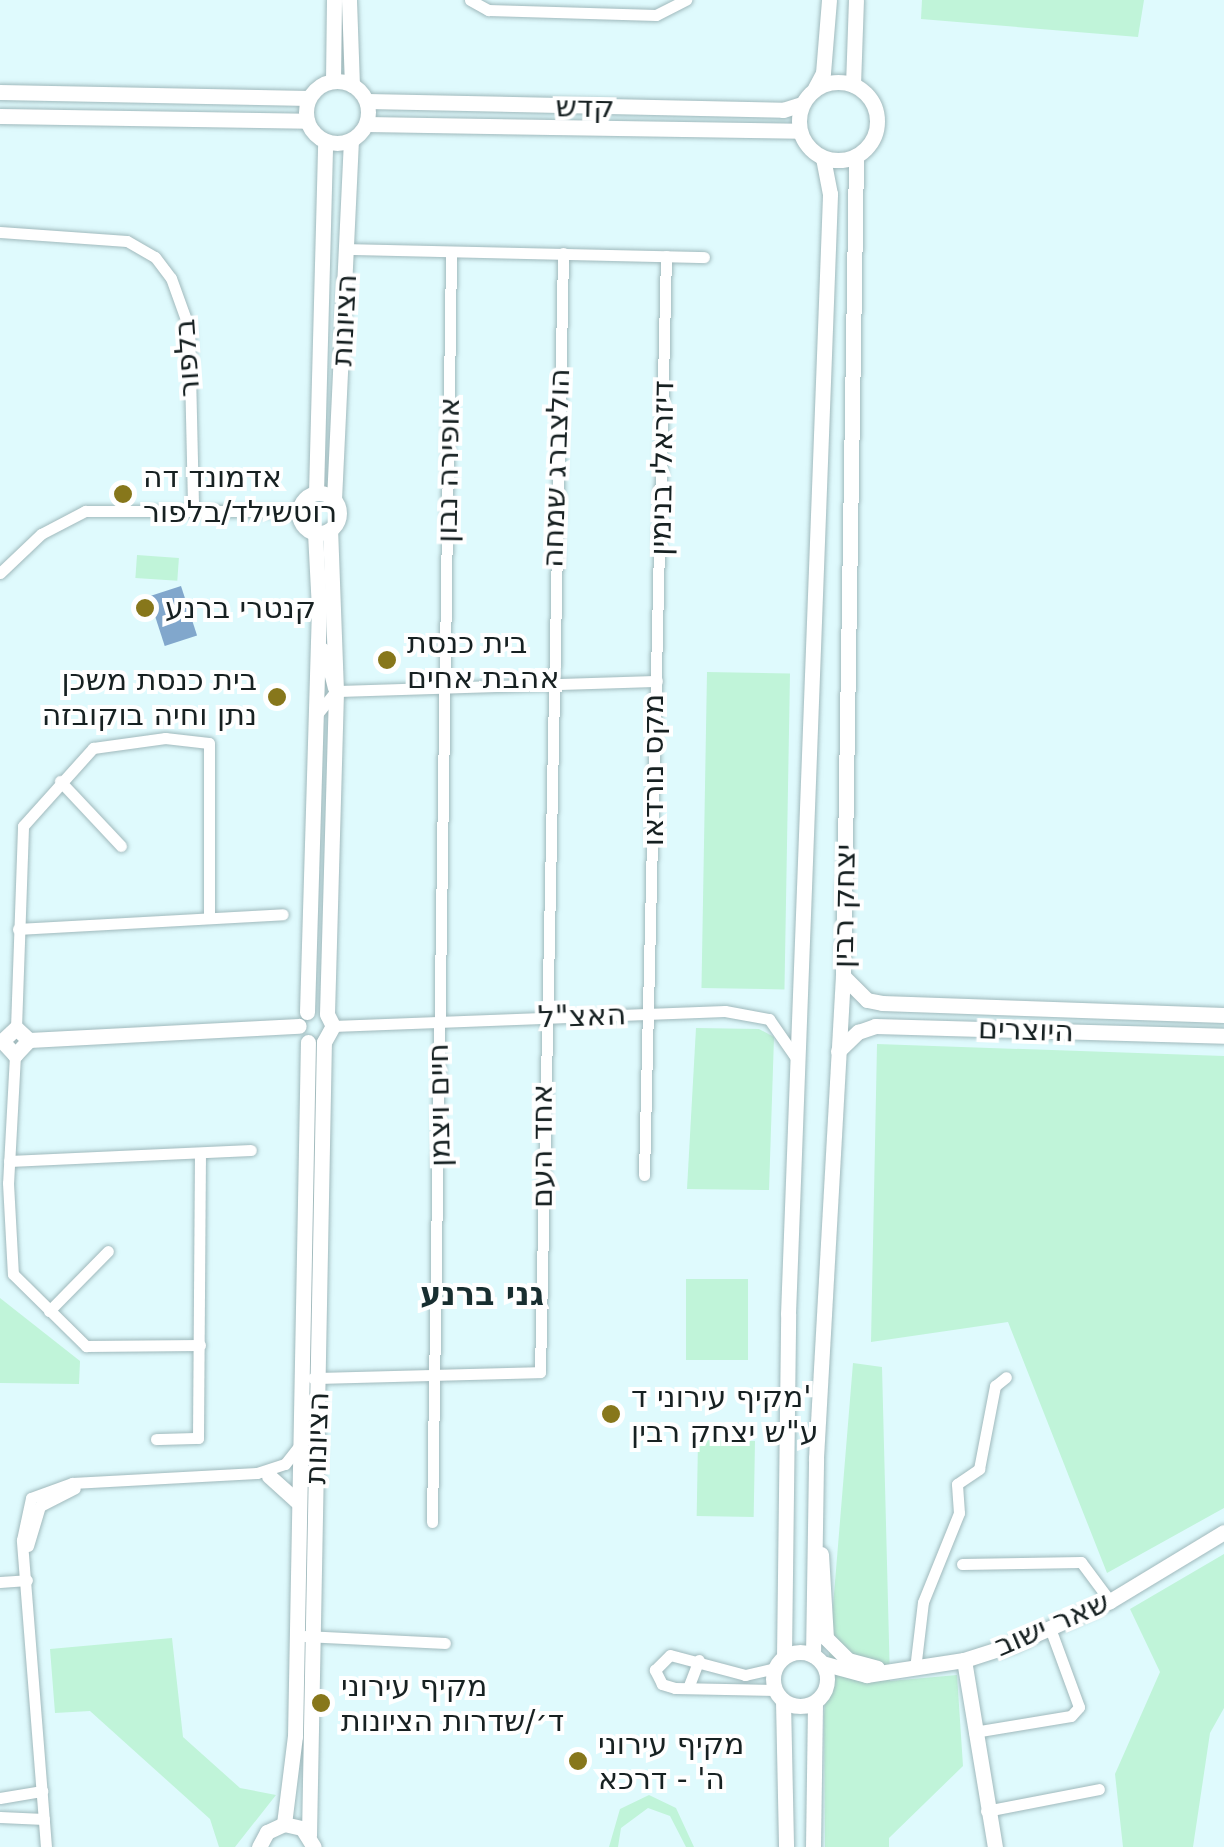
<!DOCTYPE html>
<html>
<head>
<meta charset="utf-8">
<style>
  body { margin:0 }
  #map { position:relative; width:1224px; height:1847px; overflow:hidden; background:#dffafd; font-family:"DejaVu Sans","Noto Sans Hebrew",sans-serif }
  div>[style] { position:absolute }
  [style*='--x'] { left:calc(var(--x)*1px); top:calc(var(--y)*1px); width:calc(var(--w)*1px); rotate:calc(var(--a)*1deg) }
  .green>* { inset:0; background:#c0f4d9; transform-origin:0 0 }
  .water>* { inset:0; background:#81a7cc; transform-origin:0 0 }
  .roads { filter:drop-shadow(0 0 2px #a0b9bc) drop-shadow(0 0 2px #a0b9bc) }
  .street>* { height:11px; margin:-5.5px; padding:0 5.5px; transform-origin:5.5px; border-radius:5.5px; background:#fff }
  .secondary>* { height:15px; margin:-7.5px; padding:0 7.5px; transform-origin:7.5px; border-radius:7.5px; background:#fff }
  .secondary>.ring { margin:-7.5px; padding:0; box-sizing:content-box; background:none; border:15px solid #fff; border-radius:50% }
  .dots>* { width:28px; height:28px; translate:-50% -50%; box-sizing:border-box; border:5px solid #fff; border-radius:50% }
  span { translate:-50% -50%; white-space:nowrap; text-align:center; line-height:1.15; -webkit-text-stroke:8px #fff; paint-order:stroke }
  .street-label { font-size:30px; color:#172122 }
  .poi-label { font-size:30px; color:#172122 }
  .left { translate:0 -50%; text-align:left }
  .right { translate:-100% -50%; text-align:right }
  .neighbourhood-label { font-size:32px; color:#182e30; font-weight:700 }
</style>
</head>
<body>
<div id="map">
  <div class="green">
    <div style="clip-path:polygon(922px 0,1144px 0,1138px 37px,921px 19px)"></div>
    <div style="left:137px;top:555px;width:42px;height:23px;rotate:4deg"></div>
    <div style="left:707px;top:672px;width:83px;height:316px;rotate:1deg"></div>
    <div style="clip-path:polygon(696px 1028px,759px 1029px,774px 1037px,769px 1190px,687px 1189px)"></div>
    <div style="clip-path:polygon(877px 1044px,1224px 1056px,1224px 1508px,1107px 1573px,1008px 1322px,871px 1342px)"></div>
    <div style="left:686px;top:1279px;width:62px;height:81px"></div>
    <div style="clip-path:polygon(0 1298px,80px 1361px,79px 1384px,0 1383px)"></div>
    <div style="clip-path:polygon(853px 1363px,882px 1367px,890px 1681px,957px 1675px,963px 1766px,889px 1838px,889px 1847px,825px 1847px,824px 1716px)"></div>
    <div style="left:698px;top:1440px;width:57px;height:76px;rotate:1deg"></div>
    <div style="clip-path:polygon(1224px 1554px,1224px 1708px,1210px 1733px,1193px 1847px,1123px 1847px,1115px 1774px,1160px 1672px,1130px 1609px)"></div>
    <div style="clip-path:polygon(172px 1638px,183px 1737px,240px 1788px,276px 1795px,235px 1847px,219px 1847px,210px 1819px,90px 1711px,55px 1713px,50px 1649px)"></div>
    <div style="clip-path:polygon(649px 1795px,676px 1808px,694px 1847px,686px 1847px,670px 1816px,648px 1808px,621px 1828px,618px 1847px,609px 1847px,620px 1809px)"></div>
  </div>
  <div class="water">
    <div style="left:181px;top:586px;width:52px;height:34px;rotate:72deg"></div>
  </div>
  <div class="roads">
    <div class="street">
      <div style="--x:470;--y:0;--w:21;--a:29"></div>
      <div style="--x:488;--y:10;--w:168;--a:1.7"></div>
      <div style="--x:656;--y:15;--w:34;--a:-27"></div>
      <div style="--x:0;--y:232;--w:127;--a:4.1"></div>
      <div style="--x:127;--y:241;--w:32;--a:30"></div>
      <div style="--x:155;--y:257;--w:26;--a:53"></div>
      <div style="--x:171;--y:278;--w:53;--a:70.2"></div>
      <div style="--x:189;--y:328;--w:180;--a:88.7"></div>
      <div style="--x:348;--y:249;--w:356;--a:1.3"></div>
      <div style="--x:0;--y:573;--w:57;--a:-43.6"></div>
      <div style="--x:41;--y:534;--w:50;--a:-27.6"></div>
      <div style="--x:85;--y:511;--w:213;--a:0"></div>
      <div style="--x:323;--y:648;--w:41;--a:76"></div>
      <div style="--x:318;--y:713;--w:28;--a:-51"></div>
      <div style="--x:336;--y:691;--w:321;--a:-1.8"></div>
      <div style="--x:60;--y:781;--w:89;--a:46.8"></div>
      <div style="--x:18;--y:929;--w:265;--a:-3.2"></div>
      <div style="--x:333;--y:1026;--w:392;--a:-2.2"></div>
      <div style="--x:725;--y:1011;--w:45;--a:10.3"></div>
      <div style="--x:769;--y:1019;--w:47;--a:55.3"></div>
      <div style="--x:16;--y:1028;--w:202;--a:-88"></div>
      <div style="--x:23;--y:826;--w:105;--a:-48.1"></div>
      <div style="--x:93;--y:748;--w:73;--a:-7.9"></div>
      <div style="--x:165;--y:738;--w:44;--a:6.5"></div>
      <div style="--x:209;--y:743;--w:173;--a:90"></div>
      <div style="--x:15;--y:1055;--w:128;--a:93.1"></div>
      <div style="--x:8;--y:1183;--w:91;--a:86.9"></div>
      <div style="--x:13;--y:1274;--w:103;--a:44.6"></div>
      <div style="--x:86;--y:1346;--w:114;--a:-0.5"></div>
      <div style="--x:9;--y:1161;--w:242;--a:-2.6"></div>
      <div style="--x:644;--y:1175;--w:919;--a:-88.63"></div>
      <div style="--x:49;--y:1311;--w:84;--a:-45.5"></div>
      <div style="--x:313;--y:1378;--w:227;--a:-1.5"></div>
      <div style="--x:540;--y:1372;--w:1119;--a:-88.82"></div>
      <div style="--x:156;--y:1439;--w:42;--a:-1.4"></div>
      <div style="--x:198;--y:1438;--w:285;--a:-89.6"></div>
      <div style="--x:432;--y:1522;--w:1270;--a:-89.14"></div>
      <div style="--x:28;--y:1546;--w:42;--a:-73.3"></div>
      <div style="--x:40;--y:1506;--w:39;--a:-27"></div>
      <div style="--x:962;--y:1564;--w:119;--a:-1"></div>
      <div style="--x:1081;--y:1562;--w:49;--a:53.4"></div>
      <div style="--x:0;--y:1582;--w:27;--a:-4"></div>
      <div style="--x:305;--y:1636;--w:140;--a:2.9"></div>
      <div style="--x:915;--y:1669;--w:67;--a:-83.2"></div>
      <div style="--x:923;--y:1602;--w:96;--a:-68"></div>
      <div style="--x:959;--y:1513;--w:29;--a:-94"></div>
      <div style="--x:957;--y:1484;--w:27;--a:-34"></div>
      <div style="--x:979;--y:1469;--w:85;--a:-79.1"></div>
      <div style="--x:995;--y:1386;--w:14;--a:-39"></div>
      <div style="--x:688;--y:1688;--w:30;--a:-69"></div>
      <div style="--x:775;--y:1690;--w:100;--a:-178.9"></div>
      <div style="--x:675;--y:1688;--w:14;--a:-163"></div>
      <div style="--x:662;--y:1684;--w:16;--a:-117"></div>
      <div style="--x:655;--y:1670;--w:21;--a:-45"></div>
      <div style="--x:670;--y:1655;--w:78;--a:14.9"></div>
      <div style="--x:745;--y:1675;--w:31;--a:-13"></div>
      <div style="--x:974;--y:1732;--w:98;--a:-9.4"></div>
      <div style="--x:1071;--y:1716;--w:12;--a:-48"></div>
      <div style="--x:1079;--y:1707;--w:84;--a:-110.2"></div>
      <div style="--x:0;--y:1798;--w:43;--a:-9.5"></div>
      <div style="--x:986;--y:1811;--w:115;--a:-11"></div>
      <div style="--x:0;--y:1817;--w:44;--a:2.6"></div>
      <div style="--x:46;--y:1847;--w:308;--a:-94.5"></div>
      <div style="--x:22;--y:1540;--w:43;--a:-77.9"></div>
      <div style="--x:31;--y:1498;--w:44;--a:-20.1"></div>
      <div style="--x:72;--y:1483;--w:185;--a:-3.1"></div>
      <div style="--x:257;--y:1473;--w:29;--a:-18"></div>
      <div style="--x:285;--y:1464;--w:23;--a:-52"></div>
    </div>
    <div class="secondary">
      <div style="--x:349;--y:0;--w:85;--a:88"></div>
      <div class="ring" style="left:306px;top:81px;width:47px;height:47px"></div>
      <div style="--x:333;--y:81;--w:81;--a:-89.3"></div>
      <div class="ring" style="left:799px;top:82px;width:63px;height:63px"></div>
      <div style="--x:853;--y:85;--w:85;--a:-88"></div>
      <div style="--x:815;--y:88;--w:17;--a:-62"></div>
      <div style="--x:823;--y:73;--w:73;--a:-85.3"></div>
      <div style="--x:0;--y:92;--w:309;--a:1.1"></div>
      <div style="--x:367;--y:101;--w:416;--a:1.2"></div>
      <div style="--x:783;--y:110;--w:20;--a:-18"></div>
      <div style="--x:0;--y:116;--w:307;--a:0.9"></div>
      <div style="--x:366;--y:124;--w:433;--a:0.9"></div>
      <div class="ring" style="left:299px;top:493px;width:25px;height:25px"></div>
      <div style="--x:316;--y:493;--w:352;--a:-88.5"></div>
      <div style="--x:334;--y:500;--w:359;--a:-87.3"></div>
      <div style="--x:843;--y:976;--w:34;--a:45"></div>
      <div style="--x:867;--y:1000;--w:15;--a:11"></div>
      <div style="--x:882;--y:1003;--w:342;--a:2"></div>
      <div style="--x:307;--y:1012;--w:403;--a:-88.3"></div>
      <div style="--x:319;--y:609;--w:76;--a:-93"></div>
      <div style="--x:29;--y:1040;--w:270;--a:-3"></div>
      <div style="--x:2;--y:1041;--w:19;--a:47"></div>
      <div style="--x:15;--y:1055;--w:21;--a:-47"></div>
      <div style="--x:2;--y:1041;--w:19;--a:-43"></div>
      <div style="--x:16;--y:1028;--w:18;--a:43"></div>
      <div style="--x:324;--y:1042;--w:18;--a:-61"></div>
      <div style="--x:333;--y:1026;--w:13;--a:-117"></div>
      <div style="--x:327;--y:1014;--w:323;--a:-88.4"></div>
      <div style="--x:336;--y:691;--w:161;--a:-92.1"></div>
      <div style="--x:838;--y:1051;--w:28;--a:-44"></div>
      <div style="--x:858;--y:1032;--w:18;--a:-19"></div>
      <div style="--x:875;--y:1026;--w:349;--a:1.6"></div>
      <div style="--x:269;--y:1476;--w:39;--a:42"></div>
      <div style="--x:821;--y:1554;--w:84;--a:86.6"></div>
      <div style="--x:826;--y:1638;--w:31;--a:45"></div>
      <div style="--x:848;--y:1660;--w:30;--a:15"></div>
      <div class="ring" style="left:773px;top:1652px;width:39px;height:39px"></div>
      <div style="--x:813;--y:1655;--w:197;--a:-89.1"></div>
      <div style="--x:816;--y:1458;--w:483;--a:-86.8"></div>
      <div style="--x:843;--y:976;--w:820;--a:-89.09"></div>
      <div style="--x:784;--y:1657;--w:343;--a:-89.3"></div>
      <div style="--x:788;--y:1314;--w:1121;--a:-87.85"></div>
      <div style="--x:830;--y:194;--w:37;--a:-101"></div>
      <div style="--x:964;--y:1660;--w:190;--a:80.6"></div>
      <div style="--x:822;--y:1663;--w:46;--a:15.3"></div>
      <div style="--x:866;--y:1675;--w:99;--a:-8.7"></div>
      <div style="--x:964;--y:1660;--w:52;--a:-17.7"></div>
      <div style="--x:1014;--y:1644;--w:105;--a:-24.1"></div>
      <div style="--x:1110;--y:1601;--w:133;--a:-31.2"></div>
      <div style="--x:783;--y:1701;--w:146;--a:88.8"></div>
      <div style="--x:284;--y:1824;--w:89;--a:-82.9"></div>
      <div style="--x:295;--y:1736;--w:694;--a:-88.93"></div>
      <div style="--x:309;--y:1835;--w:793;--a:-88.92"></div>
      <div style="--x:259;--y:1847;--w:17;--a:-62"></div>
      <div style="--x:267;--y:1832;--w:19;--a:-25"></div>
      <div style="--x:284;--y:1824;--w:18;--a:13"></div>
      <div style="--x:302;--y:1828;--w:22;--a:58"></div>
      <div style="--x:813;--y:1847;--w:144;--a:-89.2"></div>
    </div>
  </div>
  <div class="dots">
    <div style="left:123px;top:494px;background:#87771b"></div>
    <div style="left:145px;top:608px;background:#87771b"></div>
    <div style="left:387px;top:660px;background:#87771b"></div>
    <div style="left:277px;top:697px;background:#87771b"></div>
    <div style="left:611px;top:1414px;background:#87771b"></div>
    <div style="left:321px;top:1703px;background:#87771b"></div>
    <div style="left:578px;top:1761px;background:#87771b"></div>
  </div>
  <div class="street-label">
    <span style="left:585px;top:107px;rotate:1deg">קדש</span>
    <span style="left:344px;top:320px;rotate:-87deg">הציונות</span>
    <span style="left:187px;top:358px;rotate:-94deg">בלפור</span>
    <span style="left:556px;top:468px;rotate:-88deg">הולצברג שמחה</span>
    <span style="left:662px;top:468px;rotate:-89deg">דיזראלי בנימין</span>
    <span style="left:448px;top:470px;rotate:-89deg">אופירה נבון</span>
    <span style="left:653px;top:770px;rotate:-90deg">מקס נורדאו</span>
    <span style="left:844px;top:906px;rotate:-89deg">יצחק רבין</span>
    <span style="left:582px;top:1016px;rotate:-2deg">האצ"ל</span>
    <span style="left:1026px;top:1030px;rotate:2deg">היוצרים</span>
    <span style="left:439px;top:1105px;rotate:-91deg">חיים ויצמן</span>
    <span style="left:542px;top:1146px;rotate:-90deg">אחד העם</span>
    <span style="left:317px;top:1438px;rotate:-88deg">הציונות</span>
    <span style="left:1052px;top:1624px;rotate:-23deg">שאר ישוב</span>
  </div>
  <div class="poi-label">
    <span class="left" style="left:143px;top:494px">אדמונד דה<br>רוטשילד/בלפור</span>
    <span class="left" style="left:165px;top:608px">קנטרי ברנע</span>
    <span class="left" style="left:407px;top:660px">בית כנסת<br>אהבת אחים</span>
    <span class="right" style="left:257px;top:697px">בית כנסת משכן<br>נתן וחיה בוקובזה</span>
    <span class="left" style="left:631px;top:1414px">מקיף עירוני ד'<br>ע"ש יצחק רבין</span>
    <span class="left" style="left:341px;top:1703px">מקיף עירוני<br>ד׳/שדרות הציונות</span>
    <span class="left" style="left:598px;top:1761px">מקיף עירוני<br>ה' - דרכא</span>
  </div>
  <div class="neighbourhood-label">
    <span style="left:482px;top:1294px">גני ברנע</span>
  </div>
</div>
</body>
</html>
